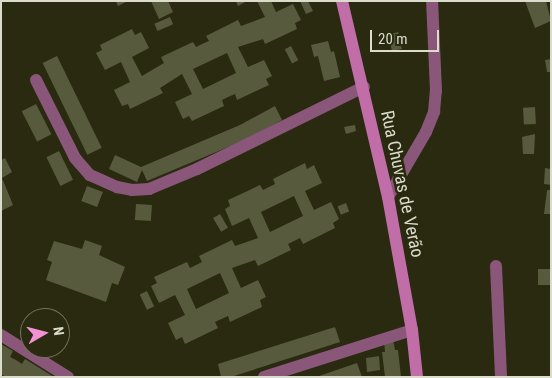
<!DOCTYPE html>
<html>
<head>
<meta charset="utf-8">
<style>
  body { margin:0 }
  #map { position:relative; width:552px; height:378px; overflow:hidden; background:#292a10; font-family:"Roboto Condensed",sans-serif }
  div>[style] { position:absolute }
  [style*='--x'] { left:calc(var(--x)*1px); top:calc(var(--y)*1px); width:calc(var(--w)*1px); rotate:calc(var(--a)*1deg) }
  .building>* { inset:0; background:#585a3e; transform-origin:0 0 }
  .street>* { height:12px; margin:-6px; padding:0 6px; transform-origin:6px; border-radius:6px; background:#8a567a }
  .secondary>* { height:12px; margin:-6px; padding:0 6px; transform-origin:6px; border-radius:6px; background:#c16da8 }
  span { translate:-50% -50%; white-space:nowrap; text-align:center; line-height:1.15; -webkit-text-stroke:5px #292a10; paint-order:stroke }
  .street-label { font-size:18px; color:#dbddcc }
  .frame { position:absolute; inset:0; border:2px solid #dbddcc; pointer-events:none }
  .north { position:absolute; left:20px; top:308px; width:50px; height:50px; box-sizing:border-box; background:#292a10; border:1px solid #70725b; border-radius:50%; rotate:82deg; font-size:14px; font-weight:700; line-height:20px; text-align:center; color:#dbddcc }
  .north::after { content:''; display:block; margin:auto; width:18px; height:22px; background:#f391d6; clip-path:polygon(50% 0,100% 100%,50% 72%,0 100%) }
  .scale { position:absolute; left:370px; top:30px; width:69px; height:22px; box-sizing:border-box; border:2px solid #dbddcc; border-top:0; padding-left:6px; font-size:15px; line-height:18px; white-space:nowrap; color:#dbddcc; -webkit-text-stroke:4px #292a10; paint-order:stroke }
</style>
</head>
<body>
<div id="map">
  <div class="building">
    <div style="clip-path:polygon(116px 1px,128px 1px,118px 6px)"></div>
    <div style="clip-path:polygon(151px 1px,168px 1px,173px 12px,159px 19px)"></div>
    <div style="clip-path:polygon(236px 1px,247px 1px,238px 6px)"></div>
    <div style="clip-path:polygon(evenodd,257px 1px,271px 1px,276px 12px,293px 4px,301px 20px,295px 23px,297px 29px,265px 44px,263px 39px,238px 47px,248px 67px,264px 60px,272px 76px,266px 79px,269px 85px,237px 100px,235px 94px,228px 97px,222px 100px,224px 106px,192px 121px,189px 116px,183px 119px,175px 102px,192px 94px,182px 74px,160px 88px,163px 93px,130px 109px,128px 104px,122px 106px,114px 90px,130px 82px,121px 62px,105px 70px,96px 53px,102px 50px,100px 45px,132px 29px,135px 35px,141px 32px,149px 48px,132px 57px,142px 76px,164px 63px,161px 57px,193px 42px,196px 47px,202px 44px,209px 41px,206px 36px,238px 20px,241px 26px,265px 17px,257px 1px,227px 53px,236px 73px,203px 89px,193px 69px,227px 53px)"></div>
    <div style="clip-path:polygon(300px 1px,308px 1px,313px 11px,306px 14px)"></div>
    <div style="clip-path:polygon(525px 1px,546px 1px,551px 21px,535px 28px)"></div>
    <div style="left:170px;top:17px;width:8px;height:17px;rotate:67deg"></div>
    <div style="clip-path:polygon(398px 32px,403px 46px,401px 46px,402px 49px,392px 51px,388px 35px)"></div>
    <div style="clip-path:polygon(328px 41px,331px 52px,334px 51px,340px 77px,324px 81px,318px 56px,314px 57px,311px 45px)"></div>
    <div style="left:291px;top:46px;width:16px;height:7px;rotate:63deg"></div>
    <div style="left:57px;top:56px;width:102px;height:16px;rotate:64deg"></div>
    <div style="clip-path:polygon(551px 59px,551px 72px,547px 72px,545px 60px)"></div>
    <div style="left:36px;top:104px;width:34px;height:16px;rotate:63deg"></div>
    <div style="clip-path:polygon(275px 106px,282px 120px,252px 137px,147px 181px,142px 170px,137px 182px,109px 169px,115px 155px,141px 167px,240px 125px)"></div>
    <div style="left:535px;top:107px;width:17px;height:12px;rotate:87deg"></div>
    <div style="clip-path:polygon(355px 125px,356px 131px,346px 134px,344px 127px)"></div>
    <div style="clip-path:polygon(535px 134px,534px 154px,523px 154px,522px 137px)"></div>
    <div style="left:59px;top:151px;width:32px;height:14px;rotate:64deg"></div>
    <div style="clip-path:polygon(5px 158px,12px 172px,2px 178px,13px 205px,1px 211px,1px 160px)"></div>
    <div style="clip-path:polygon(evenodd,305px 163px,307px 169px,314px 165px,322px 183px,305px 191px,314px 210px,331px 202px,339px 219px,333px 223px,335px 228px,303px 244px,300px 238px,288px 244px,291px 250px,258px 266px,255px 260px,232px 268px,241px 288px,258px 280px,266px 297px,260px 300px,262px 307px,230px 322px,228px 316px,215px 322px,218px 328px,185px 344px,182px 337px,176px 340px,168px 323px,185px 315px,175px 295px,159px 303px,151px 286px,157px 283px,154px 277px,187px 262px,190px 268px,202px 262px,199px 256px,232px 240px,235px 246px,258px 238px,249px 218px,232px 226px,225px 209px,230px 206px,228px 200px,260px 185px,263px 190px,275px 184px,273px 179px,305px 163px,294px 196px,303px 216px,270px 232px,261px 212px,294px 196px,305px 163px,220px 273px,229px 293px,196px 309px,187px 289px,220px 273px)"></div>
    <div style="clip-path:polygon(545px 168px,551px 169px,551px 185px,544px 184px)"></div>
    <div style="left:87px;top:186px;width:17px;height:16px;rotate:21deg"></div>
    <div style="clip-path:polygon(547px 190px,551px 190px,551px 214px,544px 214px)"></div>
    <div style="left:346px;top:203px;width:9px;height:9px;rotate:69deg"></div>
    <div style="left:136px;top:204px;width:16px;height:16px;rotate:4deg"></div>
    <div style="left:220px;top:214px;width:16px;height:8px;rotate:60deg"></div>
    <div style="clip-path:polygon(85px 240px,102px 246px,99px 255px,125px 267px,118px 285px,112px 283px,106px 302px,46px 280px,52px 262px,47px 260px,54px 241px,82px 249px)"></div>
    <div style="left:551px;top:269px;width:16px;height:13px;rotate:90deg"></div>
    <div style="left:147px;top:291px;width:17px;height:8px;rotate:65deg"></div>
    <div style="clip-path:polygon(335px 327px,340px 342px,231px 377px,221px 377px,218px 364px)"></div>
    <div style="clip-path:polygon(393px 339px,395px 350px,398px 350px,401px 377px,385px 377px,382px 352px,385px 352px,384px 341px)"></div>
    <div style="clip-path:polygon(1px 344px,13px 351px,10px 357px,16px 360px,22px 364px,25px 359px,54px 377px,6px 377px,1px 374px)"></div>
    <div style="clip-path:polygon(379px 356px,380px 370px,367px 372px,366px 358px)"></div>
    <div style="clip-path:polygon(357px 363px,362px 377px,319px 377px,319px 376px)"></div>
  </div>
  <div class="street">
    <div style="--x:36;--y:80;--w:87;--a:63.4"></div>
    <div style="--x:75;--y:158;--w:23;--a:49"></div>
    <div style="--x:90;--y:175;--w:30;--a:24"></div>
    <div style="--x:117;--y:187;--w:15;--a:11"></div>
    <div style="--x:132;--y:190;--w:17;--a:-3"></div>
    <div style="--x:149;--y:189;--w:52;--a:-22.6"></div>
    <div style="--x:197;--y:169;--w:186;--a:-26.2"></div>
    <div style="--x:388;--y:197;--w:75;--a:-59.7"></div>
    <div style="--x:426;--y:132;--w:22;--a:-68"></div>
    <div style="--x:434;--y:112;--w:21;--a:-85"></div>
    <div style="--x:436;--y:91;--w:90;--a:-92.5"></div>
    <div style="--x:496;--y:266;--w:111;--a:87.4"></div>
    <div style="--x:1;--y:335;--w:79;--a:32.1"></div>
    <div style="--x:264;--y:377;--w:155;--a:-17.6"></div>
  </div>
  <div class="secondary">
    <div style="--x:342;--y:1;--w:201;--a:76.8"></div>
    <div style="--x:388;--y:197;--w:135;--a:79.8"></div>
    <div style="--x:412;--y:330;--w:47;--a:83.9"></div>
  </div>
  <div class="street-label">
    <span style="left:402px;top:184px;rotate:78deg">Rua Chuvas de Verão</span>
  </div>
  <div class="frame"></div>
  <div class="north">N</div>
  <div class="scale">20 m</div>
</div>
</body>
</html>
